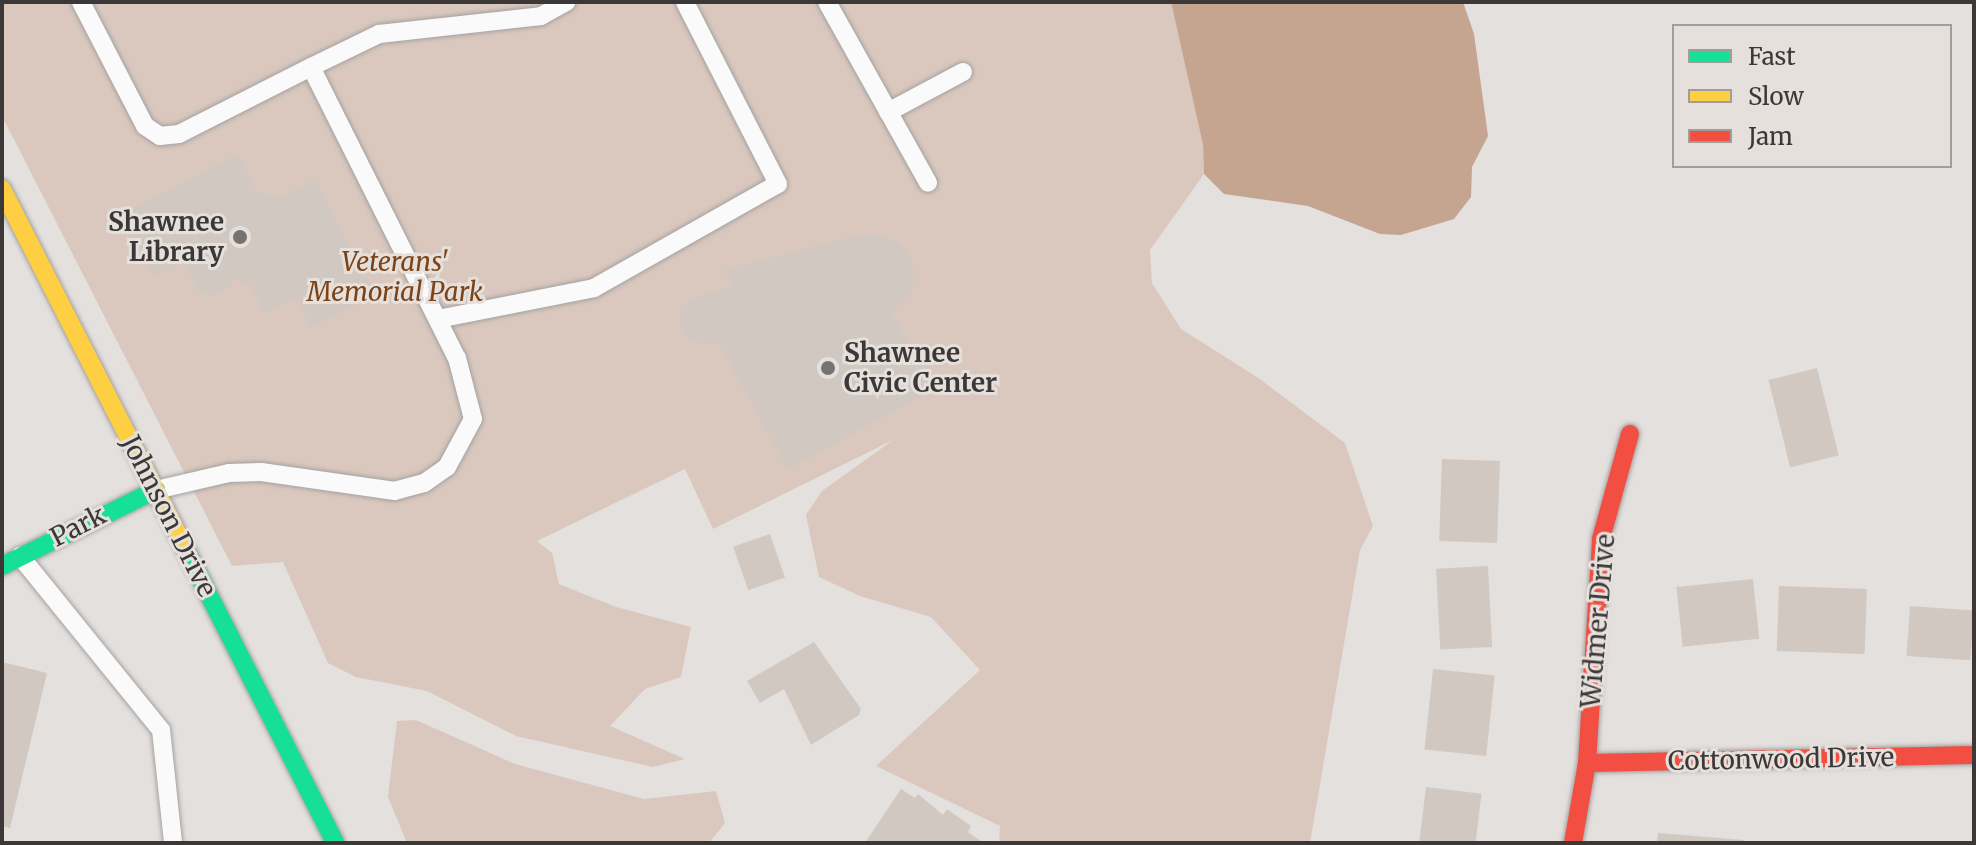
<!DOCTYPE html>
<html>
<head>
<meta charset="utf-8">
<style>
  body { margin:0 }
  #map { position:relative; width:1976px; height:845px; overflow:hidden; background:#e3e0de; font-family:Merriweather,serif }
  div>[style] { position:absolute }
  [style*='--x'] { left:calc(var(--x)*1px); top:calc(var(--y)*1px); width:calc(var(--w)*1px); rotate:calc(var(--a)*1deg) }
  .green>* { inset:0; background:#dac8be }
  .water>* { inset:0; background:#c5a490 }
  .building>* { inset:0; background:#d2c8c2; transform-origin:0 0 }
  .roads { filter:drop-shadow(0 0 2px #a4a2a1) drop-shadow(0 0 2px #a4a2a1) }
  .lane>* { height:18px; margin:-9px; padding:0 9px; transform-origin:9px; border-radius:9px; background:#fbfafa }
  .fast>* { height:18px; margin:-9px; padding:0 9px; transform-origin:9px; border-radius:9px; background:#16e098 }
  .slow>* { height:18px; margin:-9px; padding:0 9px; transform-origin:9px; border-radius:9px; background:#ffcf43 }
  .jam>* { height:18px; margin:-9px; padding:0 9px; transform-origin:9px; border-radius:9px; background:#f24e42 }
  .dots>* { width:22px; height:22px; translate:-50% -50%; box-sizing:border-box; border:4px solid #e5e0dc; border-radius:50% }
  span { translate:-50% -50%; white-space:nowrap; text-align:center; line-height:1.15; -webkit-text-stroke:6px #e5e0dc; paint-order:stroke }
  .poi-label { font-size:26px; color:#3b3837; font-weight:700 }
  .right { translate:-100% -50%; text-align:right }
  .left { translate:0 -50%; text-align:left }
  .park-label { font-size:26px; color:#7d4317; font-style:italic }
  .street-label { font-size:26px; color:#3b3837 }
  .frame { position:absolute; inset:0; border:4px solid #3b3837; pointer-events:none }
  .legend { position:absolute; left:1672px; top:24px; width:280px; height:144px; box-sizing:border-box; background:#e5e0dc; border:2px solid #a19d9a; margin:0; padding:10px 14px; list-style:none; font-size:24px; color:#3b3837 }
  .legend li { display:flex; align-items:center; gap:16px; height:40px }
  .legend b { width:40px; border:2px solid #a19d9a }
</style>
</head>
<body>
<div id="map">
  <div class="green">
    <div style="clip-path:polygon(2px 2px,1171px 2px,1203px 145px,1204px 174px,1150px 250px,1152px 283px,1181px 329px,1257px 377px,1345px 443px,1373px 526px,1360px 550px,1310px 843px,999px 843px,1000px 826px,876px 766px,980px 670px,931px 617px,860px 596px,819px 577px,806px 515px,822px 491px,893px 440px,713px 529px,685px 469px,537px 541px,552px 553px,559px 584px,616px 607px,691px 627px,681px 677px,645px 689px,610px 726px,685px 759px,653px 767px,516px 736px,427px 691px,356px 677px,328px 663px,283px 562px,232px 566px,2px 116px)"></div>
    <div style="clip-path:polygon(416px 720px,515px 764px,644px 799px,716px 791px,725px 823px,709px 843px,407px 843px,388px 797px,397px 721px)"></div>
  </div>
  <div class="water">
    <div style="clip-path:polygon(1171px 2px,1463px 2px,1474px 34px,1488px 136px,1472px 167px,1471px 197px,1454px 219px,1401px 235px,1380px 234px,1308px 206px,1224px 194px,1204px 174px,1203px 145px)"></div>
  </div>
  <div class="building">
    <div style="clip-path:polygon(238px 154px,256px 191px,278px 198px,315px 179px,375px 295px,312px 328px,296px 298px,265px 314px,249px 283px,230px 278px,232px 286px,211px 296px,200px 293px,183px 260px,154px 276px,123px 213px)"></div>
    <div style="clip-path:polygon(858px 235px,883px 235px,900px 244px,913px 262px,913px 292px,892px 314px,935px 388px,788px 470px,719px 344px,691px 342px,680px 327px,679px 311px,689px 299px,733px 286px,724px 270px)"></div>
    <div style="left:1817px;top:368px;width:90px;height:50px;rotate:76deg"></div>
    <div style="left:1442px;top:459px;width:58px;height:82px;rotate:2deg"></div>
    <div style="left:770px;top:534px;width:46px;height:39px;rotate:71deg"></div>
    <div style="left:1488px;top:566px;width:81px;height:52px;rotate:87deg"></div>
    <div style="left:1753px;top:579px;width:60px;height:77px;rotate:84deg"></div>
    <div style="left:1779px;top:586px;width:88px;height:65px;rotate:2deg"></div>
    <div style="left:1910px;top:606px;width:64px;height:50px;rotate:4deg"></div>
    <div style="clip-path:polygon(814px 642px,861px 709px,859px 715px,811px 745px,784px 689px,760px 703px,747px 681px)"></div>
    <div style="clip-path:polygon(2px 662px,47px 673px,10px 828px,2px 826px)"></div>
    <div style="left:1433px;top:669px;width:62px;height:81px;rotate:6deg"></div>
    <div style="left:1426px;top:787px;width:56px;height:56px;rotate:7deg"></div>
    <div style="clip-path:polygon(901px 789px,915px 798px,918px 794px,943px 815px,947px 809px,971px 826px,968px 832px,984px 843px,865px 843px)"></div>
    <div style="clip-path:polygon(1658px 833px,1744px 840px,1744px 843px,1657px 843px)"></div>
  </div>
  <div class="roads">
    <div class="lane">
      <div style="--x:81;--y:2;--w:140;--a:62.7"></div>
      <div style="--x:145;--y:126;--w:18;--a:34"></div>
      <div style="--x:160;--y:136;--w:19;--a:-6"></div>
      <div style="--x:179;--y:134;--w:148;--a:-26.9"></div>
      <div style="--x:311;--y:67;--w:326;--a:63.4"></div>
      <div style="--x:457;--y:358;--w:63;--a:75.3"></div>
      <div style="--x:473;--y:419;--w:55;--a:118.4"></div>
      <div style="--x:447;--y:467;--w:28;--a:145"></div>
      <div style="--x:424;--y:483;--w:30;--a:165"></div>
      <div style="--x:395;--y:491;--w:135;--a:-171.9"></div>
      <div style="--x:261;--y:472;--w:32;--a:178"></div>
      <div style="--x:229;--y:473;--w:75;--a:166.9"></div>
      <div style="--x:827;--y:2;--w:207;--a:60.8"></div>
      <div style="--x:311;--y:67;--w:76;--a:-25.9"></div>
      <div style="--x:379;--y:34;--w:163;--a:-6.3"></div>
      <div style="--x:541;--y:16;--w:29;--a:-29"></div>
      <div style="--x:888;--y:112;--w:85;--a:-28.1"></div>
      <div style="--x:438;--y:319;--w:159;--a:-11.2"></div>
      <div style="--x:594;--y:288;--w:211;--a:-29.5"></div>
      <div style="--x:778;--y:184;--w:204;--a:-117.1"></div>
      <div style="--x:20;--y:556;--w:224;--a:51"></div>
      <div style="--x:161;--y:730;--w:114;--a:83.9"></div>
    </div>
    <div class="fast">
      <div style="--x:186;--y:550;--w:329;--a:63"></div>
      <div style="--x:2;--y:566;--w:172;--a:-26.3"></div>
    </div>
    <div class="slow">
      <div style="--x:2;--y:189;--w:405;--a:63"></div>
    </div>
    <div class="jam">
      <div style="--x:1587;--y:763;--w:387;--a:-1.2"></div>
      <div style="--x:1573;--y:843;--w:81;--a:-80.1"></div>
      <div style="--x:1587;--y:763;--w:224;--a:-86.4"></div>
      <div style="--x:1601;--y:539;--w:109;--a:-74.6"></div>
    </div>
  </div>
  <div class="dots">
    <div style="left:240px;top:237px;background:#767371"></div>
    <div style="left:828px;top:368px;background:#767371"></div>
  </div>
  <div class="poi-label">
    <span class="right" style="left:224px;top:237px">Shawnee<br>Library</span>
    <span class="left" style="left:844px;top:368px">Shawnee<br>Civic Center</span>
  </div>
  <div class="park-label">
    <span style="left:395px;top:277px">Veterans'<br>Memorial Park</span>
  </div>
  <div class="street-label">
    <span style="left:169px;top:516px;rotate:63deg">Johnson Drive</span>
    <span style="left:78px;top:526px;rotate:-27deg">Park</span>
    <span style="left:1598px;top:621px;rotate:-85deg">Widmer Drive</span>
    <span style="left:1781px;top:759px;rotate:-1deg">Cottonwood Drive</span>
  </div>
  <div class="frame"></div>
  <ul class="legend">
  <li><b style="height:10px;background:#16e098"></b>Fast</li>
  <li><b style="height:10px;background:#ffcf43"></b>Slow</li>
  <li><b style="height:10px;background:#f24e42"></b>Jam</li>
  </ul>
</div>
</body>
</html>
